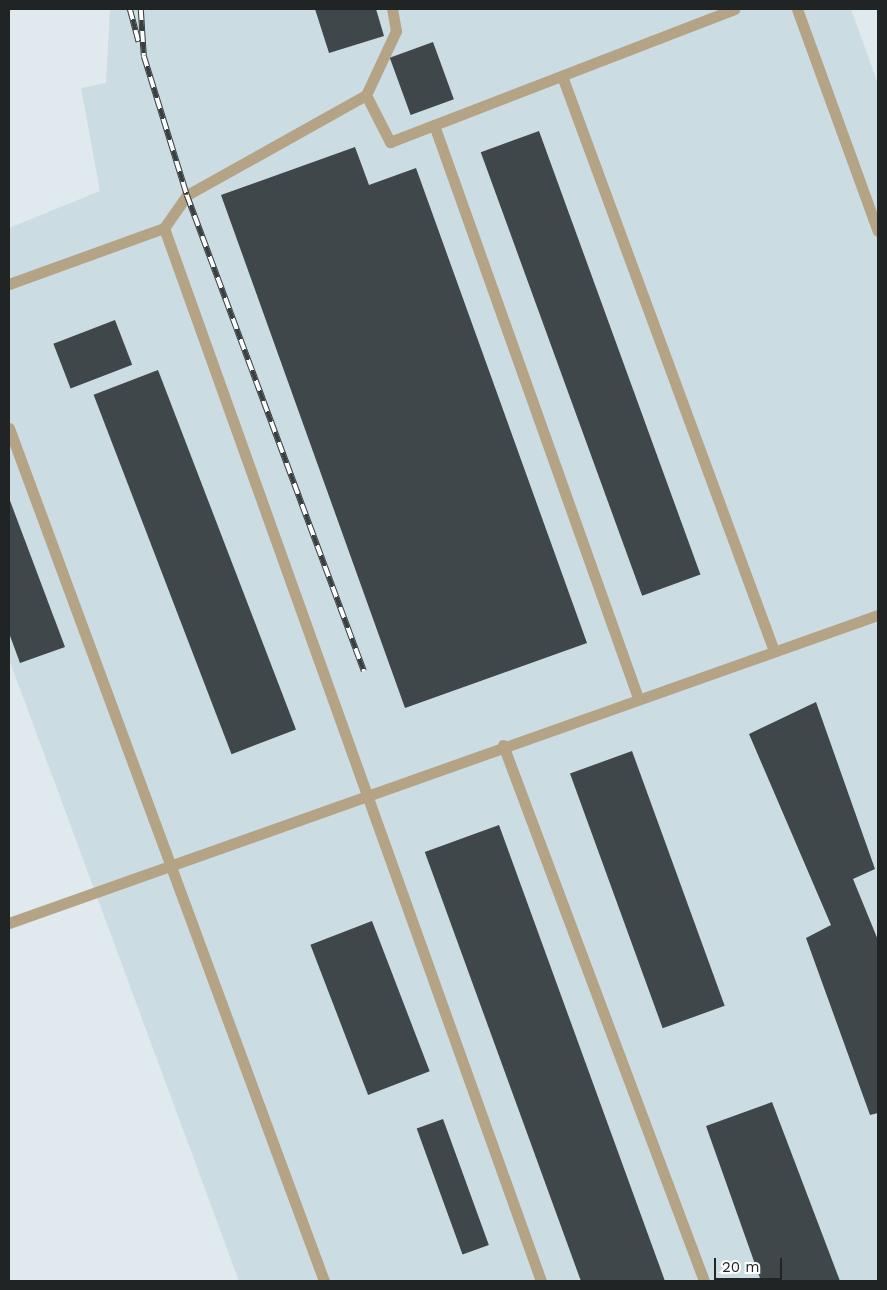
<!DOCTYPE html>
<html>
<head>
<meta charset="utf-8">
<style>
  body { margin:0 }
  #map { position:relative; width:887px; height:1290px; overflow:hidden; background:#e0e9ed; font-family:"Work Sans",sans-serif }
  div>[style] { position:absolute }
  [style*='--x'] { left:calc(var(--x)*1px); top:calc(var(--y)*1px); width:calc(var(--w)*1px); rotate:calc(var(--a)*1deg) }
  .built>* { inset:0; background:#ccdce3 }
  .building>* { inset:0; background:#3f474a; transform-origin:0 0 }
  .service>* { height:11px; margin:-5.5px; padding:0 5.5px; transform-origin:5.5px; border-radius:5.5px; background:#b5a385 }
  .rail>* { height:5.5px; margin-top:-2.75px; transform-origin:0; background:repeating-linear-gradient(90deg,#fff 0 11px,#3a3f40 0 22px); box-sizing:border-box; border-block:1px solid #3a3f40 }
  span { translate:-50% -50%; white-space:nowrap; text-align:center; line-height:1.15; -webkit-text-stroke:5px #fff; paint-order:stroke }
  .frame { position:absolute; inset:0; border:10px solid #202425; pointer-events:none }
  .scale { position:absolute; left:714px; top:1258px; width:68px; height:22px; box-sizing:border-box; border:2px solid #202425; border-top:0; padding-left:6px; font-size:15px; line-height:18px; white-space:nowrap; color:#202425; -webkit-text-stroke:4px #fff; paint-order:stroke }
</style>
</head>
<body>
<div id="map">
  <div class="built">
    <div style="clip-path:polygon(110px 9px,851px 9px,878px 84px,878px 1281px,239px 1281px,9px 659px,9px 228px,100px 191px,81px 88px,106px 83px)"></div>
  </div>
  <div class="building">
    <div style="clip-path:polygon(315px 9px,376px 9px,384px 36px,329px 53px)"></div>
    <div style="left:433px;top:42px;width:61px;height:46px;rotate:70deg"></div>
    <div style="left:539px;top:131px;width:472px;height:62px;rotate:70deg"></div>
    <div style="clip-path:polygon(355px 147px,369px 185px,416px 168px,587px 643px,405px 708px,221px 195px)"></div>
    <div style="left:115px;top:320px;width:48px;height:66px;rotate:69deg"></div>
    <div style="left:158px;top:370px;width:385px;height:69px;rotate:69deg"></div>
    <div style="clip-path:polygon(9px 498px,65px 647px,20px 663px,9px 633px)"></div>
    <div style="clip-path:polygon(816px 702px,875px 869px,853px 879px,878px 940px,878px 1113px,870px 1115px,806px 938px,831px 925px,749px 734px)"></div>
    <div style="left:632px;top:751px;width:271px;height:66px;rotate:70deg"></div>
    <div style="left:499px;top:825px;width:486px;height:79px;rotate:70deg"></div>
    <div style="left:372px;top:921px;width:161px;height:66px;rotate:69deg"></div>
    <div style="clip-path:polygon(772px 1102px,840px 1281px,761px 1281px,706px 1126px)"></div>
    <div style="left:443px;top:1119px;width:134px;height:28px;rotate:70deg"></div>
  </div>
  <div class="service">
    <div style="--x:797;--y:9;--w:236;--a:70"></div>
    <div style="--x:562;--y:76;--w:613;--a:69.76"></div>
    <div style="--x:366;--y:95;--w:71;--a:-64.9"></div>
    <div style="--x:396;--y:31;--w:22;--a:-100"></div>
    <div style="--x:434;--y:125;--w:608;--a:70.4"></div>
    <div style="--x:9;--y:284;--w:165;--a:-19.9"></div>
    <div style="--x:9;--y:428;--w:909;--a:69.73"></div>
    <div style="--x:503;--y:745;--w:572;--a:69.44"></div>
    <div style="--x:9;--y:923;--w:922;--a:-19.52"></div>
    <div style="--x:541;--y:1281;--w:1118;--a:-109.7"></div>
    <div style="--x:164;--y:228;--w:40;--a:-55.1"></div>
    <div style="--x:187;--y:195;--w:205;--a:-29.2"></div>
    <div style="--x:366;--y:95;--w:53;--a:62.9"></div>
    <div style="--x:390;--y:142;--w:369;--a:-21.1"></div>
  </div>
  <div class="rail">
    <div style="--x:130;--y:9;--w:34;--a:75"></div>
    <div style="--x:141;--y:9;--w:47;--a:86.3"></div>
    <div style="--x:144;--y:56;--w:145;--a:72.8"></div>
    <div style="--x:187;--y:195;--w:508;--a:69.6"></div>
  </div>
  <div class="frame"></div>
  <div class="scale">20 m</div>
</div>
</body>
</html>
